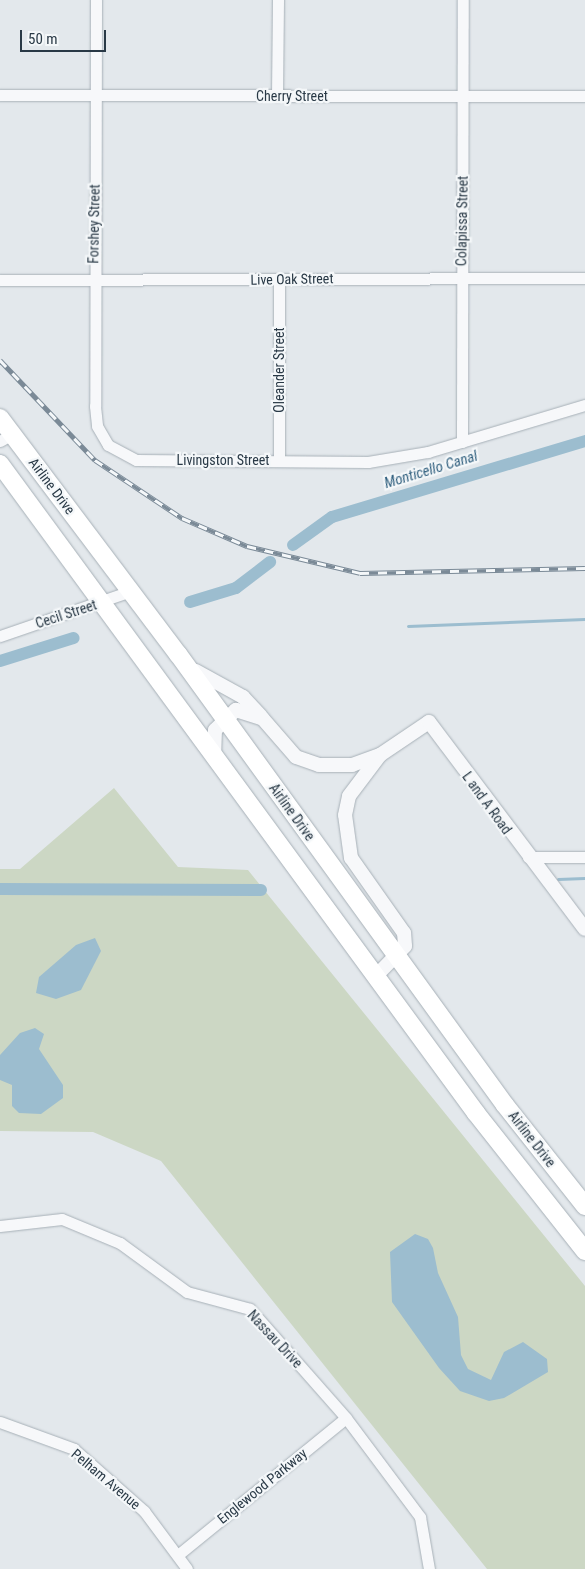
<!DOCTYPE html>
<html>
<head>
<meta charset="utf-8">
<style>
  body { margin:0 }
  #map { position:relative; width:585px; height:1569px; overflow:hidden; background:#e3e8ec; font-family:"Roboto Condensed",sans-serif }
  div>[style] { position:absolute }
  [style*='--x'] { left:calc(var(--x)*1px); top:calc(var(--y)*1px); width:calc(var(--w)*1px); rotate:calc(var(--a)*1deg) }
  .green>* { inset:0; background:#ccd7c4 }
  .water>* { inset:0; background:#9cbdcf }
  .stream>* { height:3px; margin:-1.5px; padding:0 1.5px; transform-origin:1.5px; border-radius:1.5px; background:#9cbdcf }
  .canal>* { height:12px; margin:-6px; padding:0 6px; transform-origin:6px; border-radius:6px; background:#9cbdcf }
  .roads { filter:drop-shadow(0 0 1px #a7b0b7) drop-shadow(0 0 1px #a7b0b7) }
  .minor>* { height:11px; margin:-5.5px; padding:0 5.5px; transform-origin:5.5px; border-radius:5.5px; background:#f7f8fa }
  .tertiary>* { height:14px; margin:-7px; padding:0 7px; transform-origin:7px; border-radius:7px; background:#f7f8fa }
  .trunk>* { height:18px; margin:-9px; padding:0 9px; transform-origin:9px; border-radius:9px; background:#fff }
  .rail>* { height:5px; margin-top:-2.5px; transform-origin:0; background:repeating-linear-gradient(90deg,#f4f7f9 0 9px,#7b8a97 0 18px); box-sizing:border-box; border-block:1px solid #7b8a97 }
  span { translate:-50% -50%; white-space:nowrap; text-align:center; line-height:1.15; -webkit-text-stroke:4.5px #f4f7f9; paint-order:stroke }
  .street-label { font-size:14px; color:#293946 }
  .water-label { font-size:15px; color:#305f7e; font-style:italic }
  .scale { position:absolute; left:20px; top:30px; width:86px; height:22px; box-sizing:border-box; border:2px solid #293946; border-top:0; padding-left:6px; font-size:15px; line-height:18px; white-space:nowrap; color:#293946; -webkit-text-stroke:4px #f4f7f9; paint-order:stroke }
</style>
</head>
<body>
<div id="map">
  <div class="green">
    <div style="clip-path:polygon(114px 788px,178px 867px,248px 870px,585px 1286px,585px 1569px,487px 1569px,161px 1161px,93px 1132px,0 1131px,0 869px,20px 869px)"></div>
  </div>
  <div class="water">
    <div style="clip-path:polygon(95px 938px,101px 951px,81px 990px,56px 999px,36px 993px,39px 977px,76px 945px)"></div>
    <div style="clip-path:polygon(35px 1028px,44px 1034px,39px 1049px,63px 1085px,63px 1098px,41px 1114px,19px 1113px,12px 1106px,12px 1085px,0 1080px,0 1055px,20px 1033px)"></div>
    <div style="clip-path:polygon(415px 1234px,428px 1239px,433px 1248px,438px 1273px,458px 1317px,461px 1355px,468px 1369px,491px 1380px,504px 1352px,523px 1342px,547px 1359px,548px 1372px,504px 1398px,489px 1401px,460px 1391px,439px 1368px,392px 1302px,390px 1252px)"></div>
  </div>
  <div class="stream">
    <div style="--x:408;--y:626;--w:177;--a:-2.3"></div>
    <div style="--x:558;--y:879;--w:27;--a:-2"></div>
  </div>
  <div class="canal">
    <div style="--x:293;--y:545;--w:48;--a:-35.7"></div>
    <div style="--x:332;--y:517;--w:264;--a:-16.7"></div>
    <div style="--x:190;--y:602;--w:48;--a:-16.9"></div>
    <div style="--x:236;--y:588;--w:43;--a:-37.4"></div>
    <div style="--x:0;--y:661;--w:77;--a:-17.3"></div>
    <div style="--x:0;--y:889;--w:261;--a:0.2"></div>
  </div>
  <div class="roads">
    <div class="minor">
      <div style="--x:96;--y:0;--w:406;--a:90.1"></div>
      <div style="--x:95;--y:406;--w:20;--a:84"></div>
      <div style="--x:97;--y:426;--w:22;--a:60"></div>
      <div style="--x:108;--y:445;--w:32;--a:28"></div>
      <div style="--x:136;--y:460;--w:232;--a:0.5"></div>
      <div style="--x:368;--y:462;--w:61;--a:-9.5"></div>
      <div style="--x:428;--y:452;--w:164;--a:-16.7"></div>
      <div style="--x:0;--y:95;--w:585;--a:0.1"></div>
      <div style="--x:277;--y:96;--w:96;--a:-89.4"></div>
      <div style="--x:279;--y:279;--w:181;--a:90"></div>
      <div style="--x:0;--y:280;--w:585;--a:-0.2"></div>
      <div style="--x:0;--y:441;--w:14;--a:-30"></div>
      <div style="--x:462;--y:442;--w:442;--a:-89.9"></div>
      <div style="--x:0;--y:636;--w:139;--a:-19"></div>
      <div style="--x:528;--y:857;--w:57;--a:0"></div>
      <div style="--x:0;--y:1226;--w:62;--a:-6.4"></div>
      <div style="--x:62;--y:1219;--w:63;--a:22.5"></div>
      <div style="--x:120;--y:1243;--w:83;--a:36.2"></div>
      <div style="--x:187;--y:1292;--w:65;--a:15.1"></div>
      <div style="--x:250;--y:1309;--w:145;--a:48.6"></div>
      <div style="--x:346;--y:1418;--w:124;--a:53.2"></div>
      <div style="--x:420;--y:1517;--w:53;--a:80.2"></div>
      <div style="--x:0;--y:1422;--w:79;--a:20"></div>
      <div style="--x:74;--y:1449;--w:94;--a:41.5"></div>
      <div style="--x:144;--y:1511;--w:72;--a:53.4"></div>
      <div style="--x:179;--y:1554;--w:215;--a:-39.2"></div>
    </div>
    <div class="tertiary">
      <div style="--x:196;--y:671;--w:54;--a:29"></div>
      <div style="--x:243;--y:697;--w:26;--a:47"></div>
      <div style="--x:214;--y:758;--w:28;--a:-88"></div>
      <div style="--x:215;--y:730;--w:29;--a:-44"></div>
      <div style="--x:236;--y:710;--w:28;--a:18"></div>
      <div style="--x:263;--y:719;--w:50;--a:49"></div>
      <div style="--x:296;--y:757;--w:24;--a:19"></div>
      <div style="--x:319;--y:765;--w:33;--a:0"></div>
      <div style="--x:352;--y:765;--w:30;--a:-20"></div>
      <div style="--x:380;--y:755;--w:59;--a:-34"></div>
      <div style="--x:429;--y:722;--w:259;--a:53"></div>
      <div style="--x:375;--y:977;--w:43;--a:-45.9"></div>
      <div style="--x:405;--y:946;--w:13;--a:-94"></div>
      <div style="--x:404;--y:933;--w:92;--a:-125.2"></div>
      <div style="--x:351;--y:858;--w:43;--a:-97.9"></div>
      <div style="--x:345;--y:815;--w:19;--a:-78"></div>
      <div style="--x:349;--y:796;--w:51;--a:-52.9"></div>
    </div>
    <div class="trunk">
      <div style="--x:0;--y:418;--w:296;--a:53"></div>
      <div style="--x:178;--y:654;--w:557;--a:54.06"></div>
      <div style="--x:505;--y:1105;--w:129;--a:51.6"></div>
      <div style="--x:0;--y:464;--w:805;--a:53.74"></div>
      <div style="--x:476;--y:1113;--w:176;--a:51.7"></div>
    </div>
  </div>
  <div class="rail">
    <div style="--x:0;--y:360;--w:138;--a:46.5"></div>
    <div style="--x:95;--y:460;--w:105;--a:33.7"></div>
    <div style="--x:182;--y:518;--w:71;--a:23.3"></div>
    <div style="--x:247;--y:546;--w:116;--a:13.4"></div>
    <div style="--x:360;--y:573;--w:225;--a:-1.3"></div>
  </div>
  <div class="street-label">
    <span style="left:292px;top:96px">Cherry Street</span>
    <span style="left:462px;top:221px;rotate:-89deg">Colapissa Street</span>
    <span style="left:94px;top:224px;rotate:-89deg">Forshey Street</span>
    <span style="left:292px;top:279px;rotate:-1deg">Live Oak Street</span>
    <span style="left:279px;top:370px;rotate:-90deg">Oleander Street</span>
    <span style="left:223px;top:460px">Livingston Street</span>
    <span style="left:52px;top:486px;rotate:53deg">Airline Drive</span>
    <span style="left:66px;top:614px;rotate:-18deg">Cecil Street</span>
    <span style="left:487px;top:803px;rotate:54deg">L and A Road</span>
    <span style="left:292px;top:812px;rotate:54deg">Airline Drive</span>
    <span style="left:532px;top:1139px;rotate:52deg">Airline Drive</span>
    <span style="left:275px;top:1339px;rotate:47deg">Nassau Drive</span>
    <span style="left:106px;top:1479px;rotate:40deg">Pelham Avenue</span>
    <span style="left:262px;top:1486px;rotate:-39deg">Englewood Parkway</span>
  </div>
  <div class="water-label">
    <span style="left:431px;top:470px;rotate:-17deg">Monticello Canal</span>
  </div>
  <div class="scale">50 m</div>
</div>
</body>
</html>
